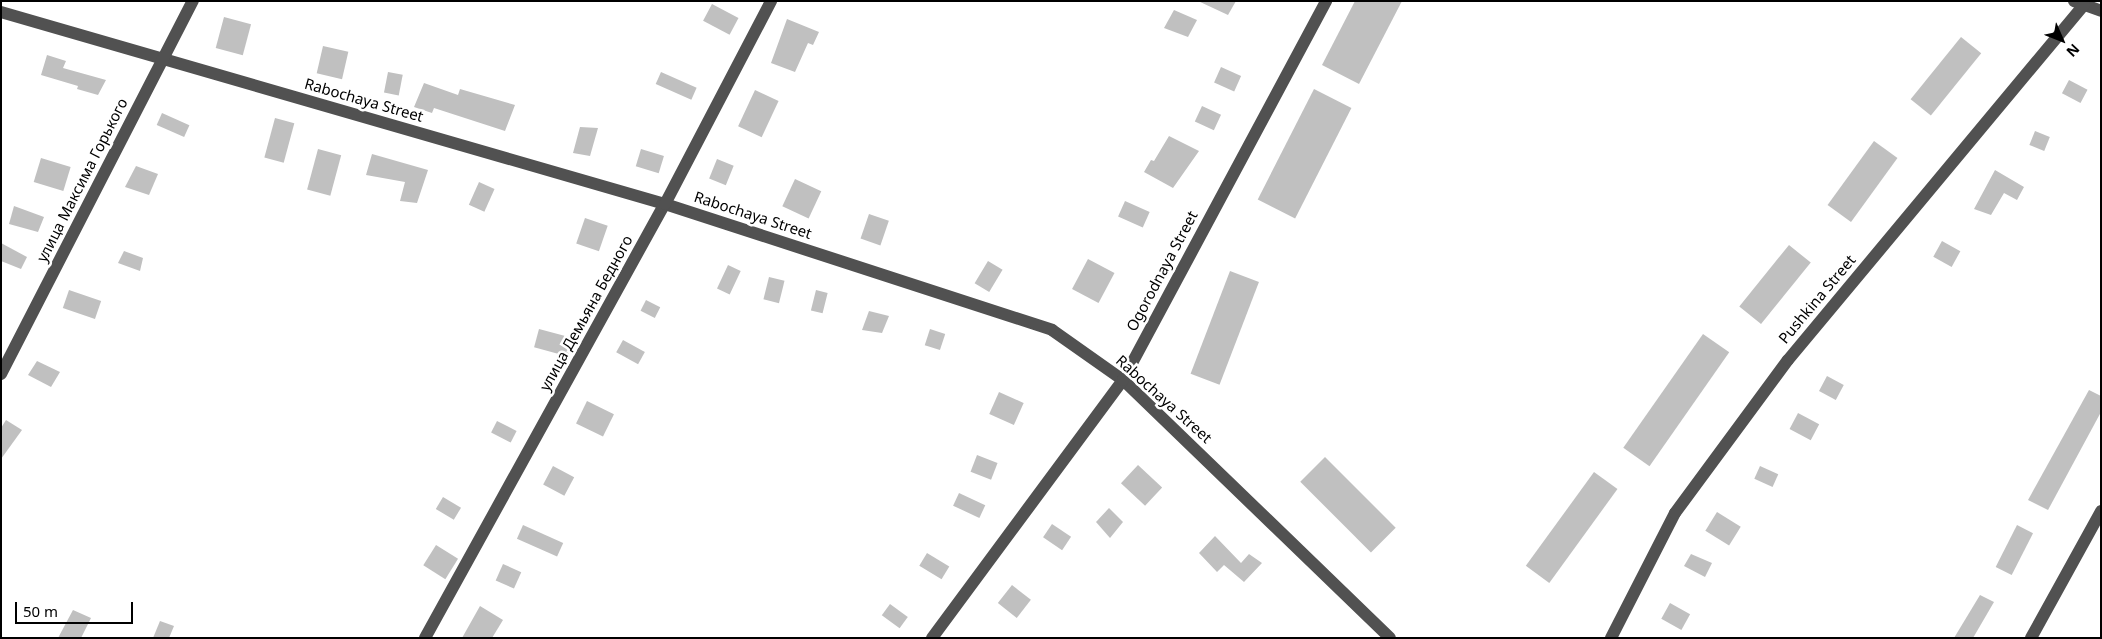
<!DOCTYPE html>
<html>
<head>
<meta charset="utf-8">
<style>
  body { margin:0 }
  #map { position:relative; width:2102px; height:639px; overflow:hidden; background:#fff; font-family:"Noto Sans",sans-serif }
  div>[style] { position:absolute }
  [style*='--x'] { left:calc(var(--x)*1px); top:calc(var(--y)*1px); width:calc(var(--w)*1px); rotate:calc(var(--a)*1deg) }
  .building>* { inset:0; background:#c0c0c0; transform-origin:0 0 }
  .minor>* { height:12px; margin:-6px; padding:0 6px; transform-origin:6px; border-radius:6px; background:#515151 }
  span { translate:-50% -50%; white-space:nowrap; text-align:center; line-height:1.15; -webkit-text-stroke:5px #fff; paint-order:stroke }
  .street-label { font-size:15px; color:#000 }
  .frame { position:absolute; inset:0; border:2px solid #000; pointer-events:none }
  .north { position:absolute; left:2037px; top:15px; width:50px; height:50px; -webkit-text-stroke:4px #fff; paint-order:stroke; rotate:134deg; font-size:14px; font-weight:700; line-height:20px; text-align:center; color:#000 }
  .north::after { content:''; display:block; margin:auto; width:18px; height:22px; background:#000; clip-path:polygon(50% 0,100% 100%,50% 72%,0 100%) }
  .scale { position:absolute; left:15px; top:602px; width:118px; height:22px; box-sizing:border-box; border:2px solid #000; border-top:0; padding-left:6px; font-size:15px; line-height:18px; white-space:nowrap; color:#000; -webkit-text-stroke:4px #fff; paint-order:stroke }
</style>
</head>
<body>
<div id="map">
  <div class="building">
    <div style="clip-path:polygon(1198px 1px,1236px 1px,1228px 15px)"></div>
    <div style="clip-path:polygon(1355px 1px,1402px 1px,1359px 84px,1322px 65px)"></div>
    <div style="left:712px;top:4px;width:30px;height:19px;rotate:28deg"></div>
    <div style="clip-path:polygon(1174px 10px,1197px 20px,1188px 37px,1164px 28px)"></div>
    <div style="left:224px;top:17px;width:28px;height:32px;rotate:15deg"></div>
    <div style="clip-path:polygon(787px 19px,819px 32px,813px 45px,808px 43px,795px 72px,771px 63px)"></div>
    <div style="left:1961px;top:37px;width:26px;height:80px;rotate:39deg"></div>
    <div style="left:323px;top:46px;width:26px;height:28px;rotate:13deg"></div>
    <div style="clip-path:polygon(47px 55px,66px 61px,63px 68px,106px 80px,98px 95px,77px 89px,78px 86px,41px 75px)"></div>
    <div style="left:1221px;top:67px;width:22px;height:17px;rotate:24deg"></div>
    <div style="left:388px;top:72px;width:15px;height:21px;rotate:11deg"></div>
    <div style="left:661px;top:72px;width:39px;height:13px;rotate:24deg"></div>
    <div style="left:2069px;top:80px;width:21px;height:15px;rotate:28deg"></div>
    <div style="clip-path:polygon(424px 83px,458px 95px,460px 89px,515px 105px,505px 131px,434px 108px,432px 113px,414px 107px)"></div>
    <div style="left:1314px;top:89px;width:42px;height:124px;rotate:27deg"></div>
    <div style="left:755px;top:90px;width:26px;height:40px;rotate:25deg"></div>
    <div style="left:1202px;top:106px;width:21px;height:17px;rotate:25deg"></div>
    <div style="left:162px;top:113px;width:30px;height:13px;rotate:24deg"></div>
    <div style="left:275px;top:118px;width:20px;height:41px;rotate:15deg"></div>
    <div style="clip-path:polygon(580px 127px,598px 128px,590px 156px,573px 153px)"></div>
    <div style="left:2035px;top:131px;width:16px;height:15px;rotate:22deg"></div>
    <div style="clip-path:polygon(1169px 136px,1199px 151px,1173px 188px,1144px 172px,1151px 160px,1154px 161px)"></div>
    <div style="left:1874px;top:141px;width:29px;height:79px;rotate:36deg"></div>
    <div style="left:318px;top:149px;width:24px;height:42px;rotate:15deg"></div>
    <div style="left:641px;top:149px;width:24px;height:18px;rotate:17deg"></div>
    <div style="clip-path:polygon(372px 154px,428px 170px,417px 203px,400px 201px,405px 182px,366px 175px)"></div>
    <div style="left:41px;top:158px;width:31px;height:25px;rotate:17deg"></div>
    <div style="left:717px;top:159px;width:18px;height:21px;rotate:22deg"></div>
    <div style="clip-path:polygon(136px 166px,158px 174px,149px 195px,125px 187px)"></div>
    <div style="clip-path:polygon(1995px 170px,2024px 187px,2017px 200px,2004px 193px,1991px 215px,1974px 209px)"></div>
    <div style="left:795px;top:179px;width:29px;height:30px;rotate:25deg"></div>
    <div style="left:479px;top:182px;width:17px;height:25px;rotate:24deg"></div>
    <div style="left:1125px;top:201px;width:27px;height:17px;rotate:24deg"></div>
    <div style="clip-path:polygon(14px 206px,44px 217px,38px 232px,9px 224px)"></div>
    <div style="left:869px;top:214px;width:21px;height:26px;rotate:19deg"></div>
    <div style="left:585px;top:218px;width:24px;height:27px;rotate:19deg"></div>
    <div style="left:1942px;top:241px;width:21px;height:18px;rotate:29deg"></div>
    <div style="clip-path:polygon(1px 243px,27px 257px,21px 269px,1px 261px)"></div>
    <div style="left:1789px;top:245px;width:28px;height:79px;rotate:39deg"></div>
    <div style="clip-path:polygon(124px 251px,143px 258px,140px 271px,118px 263px)"></div>
    <div style="left:1088px;top:259px;width:30px;height:34px;rotate:28deg"></div>
    <div style="left:988px;top:261px;width:17px;height:26px;rotate:31deg"></div>
    <div style="left:728px;top:265px;width:14px;height:26px;rotate:25deg"></div>
    <div style="left:1230px;top:271px;width:31px;height:110px;rotate:21deg"></div>
    <div style="left:769px;top:277px;width:16px;height:23px;rotate:14deg"></div>
    <div style="left:69px;top:290px;width:34px;height:19px;rotate:19deg"></div>
    <div style="left:816px;top:290px;width:12px;height:21px;rotate:14deg"></div>
    <div style="left:646px;top:300px;width:16px;height:12px;rotate:27deg"></div>
    <div style="clip-path:polygon(869px 311px,889px 316px,882px 333px,862px 330px)"></div>
    <div style="left:539px;top:329px;width:35px;height:19px;rotate:15deg"></div>
    <div style="left:930px;top:329px;width:16px;height:17px;rotate:18deg"></div>
    <div style="left:1703px;top:334px;width:32px;height:139px;rotate:35deg"></div>
    <div style="left:623px;top:340px;width:25px;height:14px;rotate:29deg"></div>
    <div style="clip-path:polygon(37px 361px,60px 372px,51px 387px,28px 375px)"></div>
    <div style="left:1827px;top:376px;width:19px;height:17px;rotate:28deg"></div>
    <div style="clip-path:polygon(2089px 390px,2101px 396px,2101px 412px,2048px 510px,2028px 500px)"></div>
    <div style="left:999px;top:392px;width:27px;height:24px;rotate:24deg"></div>
    <div style="left:587px;top:401px;width:30px;height:25px;rotate:26deg"></div>
    <div style="left:1798px;top:413px;width:24px;height:18px;rotate:28deg"></div>
    <div style="clip-path:polygon(6px 420px,22px 430px,1px 459px,1px 428px)"></div>
    <div style="left:497px;top:421px;width:22px;height:13px;rotate:27deg"></div>
    <div style="left:977px;top:455px;width:22px;height:18px;rotate:21deg"></div>
    <div style="left:1325px;top:457px;width:100px;height:35px;rotate:45deg"></div>
    <div style="left:1138px;top:465px;width:33px;height:25px;rotate:43deg"></div>
    <div style="left:553px;top:466px;width:24px;height:21px;rotate:28deg"></div>
    <div style="left:1760px;top:466px;width:20px;height:14px;rotate:24deg"></div>
    <div style="left:1594px;top:472px;width:29px;height:116px;rotate:36deg"></div>
    <div style="left:959px;top:493px;width:29px;height:14px;rotate:25deg"></div>
    <div style="left:443px;top:497px;width:21px;height:14px;rotate:31deg"></div>
    <div style="clip-path:polygon(1109px 508px,1123px 522px,1110px 538px,1096px 522px)"></div>
    <div style="left:1717px;top:512px;width:28px;height:22px;rotate:32deg"></div>
    <div style="left:1052px;top:524px;width:23px;height:16px;rotate:34deg"></div>
    <div style="left:523px;top:525px;width:44px;height:15px;rotate:24deg"></div>
    <div style="left:2017px;top:525px;width:18px;height:47px;rotate:27deg"></div>
    <div style="clip-path:polygon(1215px 536px,1241px 563px,1249px 554px,1262px 563px,1244px 582px,1224px 565px,1217px 572px,1199px 553px)"></div>
    <div style="left:436px;top:545px;width:26px;height:24px;rotate:32deg"></div>
    <div style="left:927px;top:553px;width:26px;height:15px;rotate:31deg"></div>
    <div style="clip-path:polygon(1691px 554px,1712px 563px,1705px 577px,1684px 566px)"></div>
    <div style="left:503px;top:564px;width:20px;height:18px;rotate:24deg"></div>
    <div style="left:1012px;top:585px;width:24px;height:23px;rotate:38deg"></div>
    <div style="clip-path:polygon(1980px 595px,1994px 602px,1973px 638px,1954px 638px)"></div>
    <div style="left:1670px;top:603px;width:23px;height:18px;rotate:29deg"></div>
    <div style="left:890px;top:604px;width:22px;height:14px;rotate:36deg"></div>
    <div style="clip-path:polygon(480px 606px,503px 620px,492px 638px,462px 638px)"></div>
    <div style="clip-path:polygon(73px 610px,91px 618px,81px 638px,58px 638px)"></div>
    <div style="clip-path:polygon(160px 621px,174px 626px,169px 638px,153px 638px)"></div>
  </div>
  <div class="minor">
    <div style="--x:2074;--y:1;--w:29;--a:20"></div>
    <div style="--x:1;--y:12;--w:691;--a:16.13"></div>
    <div style="--x:665;--y:204;--w:407;--a:18"></div>
    <div style="--x:1052;--y:330;--w:87;--a:35.2"></div>
    <div style="--x:1123;--y:380;--w:371;--a:44"></div>
    <div style="--x:1;--y:374;--w:420;--a:-62.8"></div>
    <div style="--x:425;--y:638;--w:496;--a:-61.1"></div>
    <div style="--x:665;--y:204;--w:229;--a:-62.4"></div>
    <div style="--x:932;--y:638;--w:321;--a:-53.5"></div>
    <div style="--x:1123;--y:380;--w:430;--a:-61.8"></div>
    <div style="--x:1611;--y:638;--w:140;--a:-62.9"></div>
    <div style="--x:1675;--y:513;--w:190;--a:-53.6"></div>
    <div style="--x:1788;--y:360;--w:462;--a:-50.2"></div>
    <div style="--x:2031;--y:638;--w:145;--a:-61.1"></div>
  </div>
  <div class="street-label">
    <span style="left:364px;top:100px;rotate:16deg">Rabochaya Street</span>
    <span style="left:82px;top:180px;rotate:-63deg">улица Максима Горького</span>
    <span style="left:753px;top:215px;rotate:18deg">Rabochaya Street</span>
    <span style="left:1162px;top:271px;rotate:-62deg">Ogorodnaya Street</span>
    <span style="left:1817px;top:299px;rotate:-50deg">Pushkina Street</span>
    <span style="left:586px;top:313px;rotate:-61deg">улица Демьяна Бедного</span>
    <span style="left:1164px;top:399px;rotate:42deg">Rabochaya Street</span>
  </div>
  <div class="frame"></div>
  <div class="north">N</div>
  <div class="scale">50 m</div>
</div>
</body>
</html>
